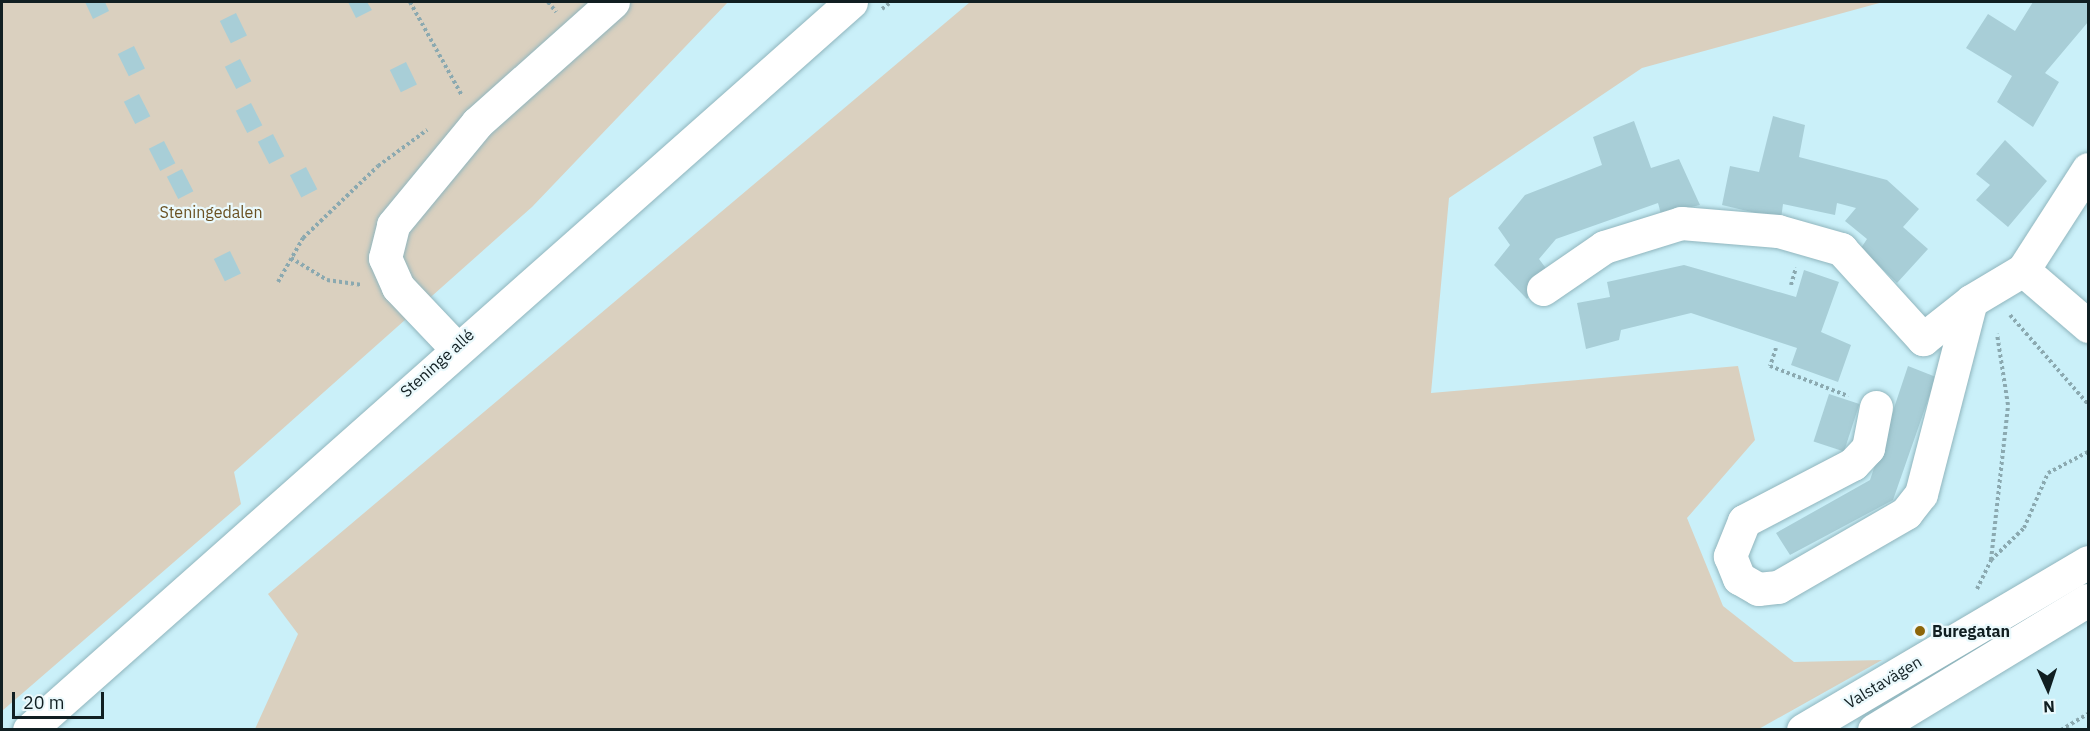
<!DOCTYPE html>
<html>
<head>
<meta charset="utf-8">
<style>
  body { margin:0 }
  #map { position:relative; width:2090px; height:731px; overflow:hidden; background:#caf0f9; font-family:"IBM Plex Sans",sans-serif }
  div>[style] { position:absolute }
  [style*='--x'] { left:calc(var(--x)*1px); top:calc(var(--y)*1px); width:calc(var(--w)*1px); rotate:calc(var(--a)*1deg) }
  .green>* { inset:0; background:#dad0bf }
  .building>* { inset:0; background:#a8ced7; transform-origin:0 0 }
  .path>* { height:4px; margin-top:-2px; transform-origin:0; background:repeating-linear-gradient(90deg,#8ba9b0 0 3px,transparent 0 6px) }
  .roads { filter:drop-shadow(0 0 2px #90b5bd) drop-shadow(0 0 2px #90b5bd) }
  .street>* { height:33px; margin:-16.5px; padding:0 16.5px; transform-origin:16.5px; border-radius:16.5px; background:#fff }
  .secondary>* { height:33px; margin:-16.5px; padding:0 16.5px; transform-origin:16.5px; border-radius:16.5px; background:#fff }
  .dots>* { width:16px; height:16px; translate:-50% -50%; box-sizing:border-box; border:3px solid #eaf9fc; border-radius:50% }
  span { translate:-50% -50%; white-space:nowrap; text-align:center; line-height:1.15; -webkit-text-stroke:4.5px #eaf9fc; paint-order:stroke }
  .park-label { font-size:16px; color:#6a5122 }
  .street-label { font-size:16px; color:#111f22 }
  .poi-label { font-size:16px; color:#111f22; font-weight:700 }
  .left { translate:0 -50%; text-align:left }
  .frame { position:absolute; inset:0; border:3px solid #111f22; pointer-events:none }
  .north { position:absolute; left:2018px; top:659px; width:60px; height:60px; -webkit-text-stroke:4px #eaf9fc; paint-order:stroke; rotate:177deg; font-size:16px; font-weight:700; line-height:24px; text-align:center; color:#111f22 }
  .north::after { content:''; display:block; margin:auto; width:21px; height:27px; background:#111f22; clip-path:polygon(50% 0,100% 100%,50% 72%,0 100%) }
  .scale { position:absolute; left:12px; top:692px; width:92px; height:27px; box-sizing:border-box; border:3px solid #111f22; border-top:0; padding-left:8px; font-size:18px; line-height:21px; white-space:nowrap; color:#111f22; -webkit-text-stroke:4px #eaf9fc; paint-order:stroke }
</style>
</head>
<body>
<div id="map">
  <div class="green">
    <div style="clip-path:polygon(2px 2px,728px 2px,532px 207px,234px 472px,241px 504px,2px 711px)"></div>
    <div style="clip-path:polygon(970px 2px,1883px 2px,1642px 68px,1449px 198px,1431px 393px,1738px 366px,1755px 440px,1687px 518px,1723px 606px,1794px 662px,1882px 660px,1757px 730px,255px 729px,298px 634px,268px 594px)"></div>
  </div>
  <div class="building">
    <div style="clip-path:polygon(85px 2px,105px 2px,109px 11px,93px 19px)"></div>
    <div style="clip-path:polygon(348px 2px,367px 2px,372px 10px,356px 18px)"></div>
    <div style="clip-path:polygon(2033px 2px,2088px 2px,2088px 22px,2045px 73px,2059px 82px,2033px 127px,1997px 102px,2012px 76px,1966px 48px,1988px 14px,2015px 31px)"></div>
    <div style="left:236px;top:13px;width:25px;height:18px;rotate:64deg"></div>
    <div style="left:134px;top:46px;width:25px;height:18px;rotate:64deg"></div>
    <div style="left:240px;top:59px;width:25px;height:17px;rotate:63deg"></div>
    <div style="left:406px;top:62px;width:25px;height:18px;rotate:64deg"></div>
    <div style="left:139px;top:94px;width:25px;height:17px;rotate:63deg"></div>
    <div style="left:251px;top:103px;width:25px;height:17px;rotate:63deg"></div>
    <div style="clip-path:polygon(1773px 116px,1805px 125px,1799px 157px,1887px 180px,1919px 209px,1903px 227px,1928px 249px,1897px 283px,1861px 248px,1867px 239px,1845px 221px,1856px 208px,1837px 203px,1835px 215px,1783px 204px,1781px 219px,1722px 205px,1730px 166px,1759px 172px)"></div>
    <div style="clip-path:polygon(1634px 121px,1651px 168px,1679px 159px,1700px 205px,1661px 214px,1658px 203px,1556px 239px,1539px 259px,1548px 271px,1527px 299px,1494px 265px,1510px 245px,1498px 228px,1525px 195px,1602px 165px,1593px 137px)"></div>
    <div style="left:273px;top:134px;width:25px;height:17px;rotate:63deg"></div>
    <div style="clip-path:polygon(2005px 140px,2047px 181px,2008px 227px,1976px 200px,1990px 185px,1976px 174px)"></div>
    <div style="left:164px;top:141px;width:25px;height:17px;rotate:63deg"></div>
    <div style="left:306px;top:167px;width:25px;height:18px;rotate:63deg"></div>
    <div style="left:182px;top:169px;width:25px;height:17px;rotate:63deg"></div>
    <div style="left:230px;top:251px;width:25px;height:18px;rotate:64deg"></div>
    <div style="clip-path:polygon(1684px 265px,1796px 297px,1804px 270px,1839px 282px,1821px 332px,1851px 345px,1838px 382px,1791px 365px,1797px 348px,1691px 313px,1621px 330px,1619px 340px,1586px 349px,1577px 303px,1610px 297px,1607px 282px)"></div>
    <div style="clip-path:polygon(1908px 366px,1936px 377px,1893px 500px,1790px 555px,1776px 533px,1870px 480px)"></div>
    <div style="left:1829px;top:394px;width:32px;height:50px;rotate:18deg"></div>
  </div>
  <div class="path">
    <div style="--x:410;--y:2;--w:107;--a:61"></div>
    <div style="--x:548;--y:2;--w:13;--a:51"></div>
    <div style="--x:882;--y:9;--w:11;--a:-38"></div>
    <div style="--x:291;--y:258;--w:42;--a:31.4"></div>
    <div style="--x:327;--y:280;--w:34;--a:8"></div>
    <div style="--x:278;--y:282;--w:51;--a:-60.4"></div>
    <div style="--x:303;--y:238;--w:104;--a:-43.8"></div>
    <div style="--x:378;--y:166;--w:61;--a:-36.3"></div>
    <div style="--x:1791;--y:285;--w:18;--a:-74"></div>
    <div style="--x:2010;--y:315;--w:118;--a:48.8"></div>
    <div style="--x:1776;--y:348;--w:19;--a:108"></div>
    <div style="--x:1770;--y:366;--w:84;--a:21"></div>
    <div style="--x:1991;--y:560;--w:156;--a:-83.7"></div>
    <div style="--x:2008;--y:405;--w:72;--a:-98.8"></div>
    <div style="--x:1977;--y:589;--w:32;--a:-64"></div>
    <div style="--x:1991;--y:560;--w:46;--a:-44.1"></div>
    <div style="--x:2024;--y:528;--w:60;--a:-66.4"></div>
    <div style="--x:2048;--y:473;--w:45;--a:-27.7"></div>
    <div style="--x:2061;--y:730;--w:31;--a:-31"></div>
  </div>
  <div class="roads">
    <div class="street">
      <div style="--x:2023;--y:270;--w:86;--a:40.7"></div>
      <div style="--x:1543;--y:289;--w:74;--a:-34.5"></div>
      <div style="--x:1604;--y:247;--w:81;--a:-17.3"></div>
      <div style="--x:1681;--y:223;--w:97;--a:4.7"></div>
      <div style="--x:1778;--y:231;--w:66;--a:15.9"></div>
      <div style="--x:1841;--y:249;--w:122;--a:47.7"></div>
      <div style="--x:1923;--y:339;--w:61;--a:-38.4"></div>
      <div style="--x:1971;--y:301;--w:61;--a:-30.8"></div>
      <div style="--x:2023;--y:270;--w:120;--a:-57.2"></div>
      <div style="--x:455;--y:347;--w:83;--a:-133.5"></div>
      <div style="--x:398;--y:287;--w:32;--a:-114"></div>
      <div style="--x:385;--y:258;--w:34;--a:-76"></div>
      <div style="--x:393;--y:225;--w:132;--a:-50.5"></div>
      <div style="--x:477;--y:123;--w:182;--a:-41.7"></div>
      <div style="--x:1876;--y:407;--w:42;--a:101"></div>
      <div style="--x:1868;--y:448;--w:22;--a:133"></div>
      <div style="--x:1853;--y:464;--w:123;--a:152.4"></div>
      <div style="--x:1744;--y:521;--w:38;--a:112"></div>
      <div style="--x:1730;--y:556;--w:24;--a:68"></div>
      <div style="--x:1739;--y:578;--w:22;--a:30"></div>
      <div style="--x:1758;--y:589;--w:20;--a:-6"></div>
      <div style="--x:1778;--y:587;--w:148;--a:-30"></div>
      <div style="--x:1906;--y:513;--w:24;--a:-52"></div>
      <div style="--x:1921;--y:494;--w:199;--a:-75.5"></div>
      <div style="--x:29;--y:730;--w:1098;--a:-41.53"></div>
    </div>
    <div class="secondary">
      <div style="--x:1803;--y:730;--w:331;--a:-30.5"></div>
      <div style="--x:1874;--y:730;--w:250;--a:-31.3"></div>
    </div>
  </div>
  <div class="dots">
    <div style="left:1920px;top:631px;background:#8d660a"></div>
  </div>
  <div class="park-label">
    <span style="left:211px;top:212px">Steningedalen</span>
  </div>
  <div class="street-label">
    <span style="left:437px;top:363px;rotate:-42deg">Steninge allé</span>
    <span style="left:1883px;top:682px;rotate:-31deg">Valstavägen</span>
  </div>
  <div class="poi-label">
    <span class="left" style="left:1932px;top:631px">Buregatan</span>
  </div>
  <div class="frame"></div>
  <div class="north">N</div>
  <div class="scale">20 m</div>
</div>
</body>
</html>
